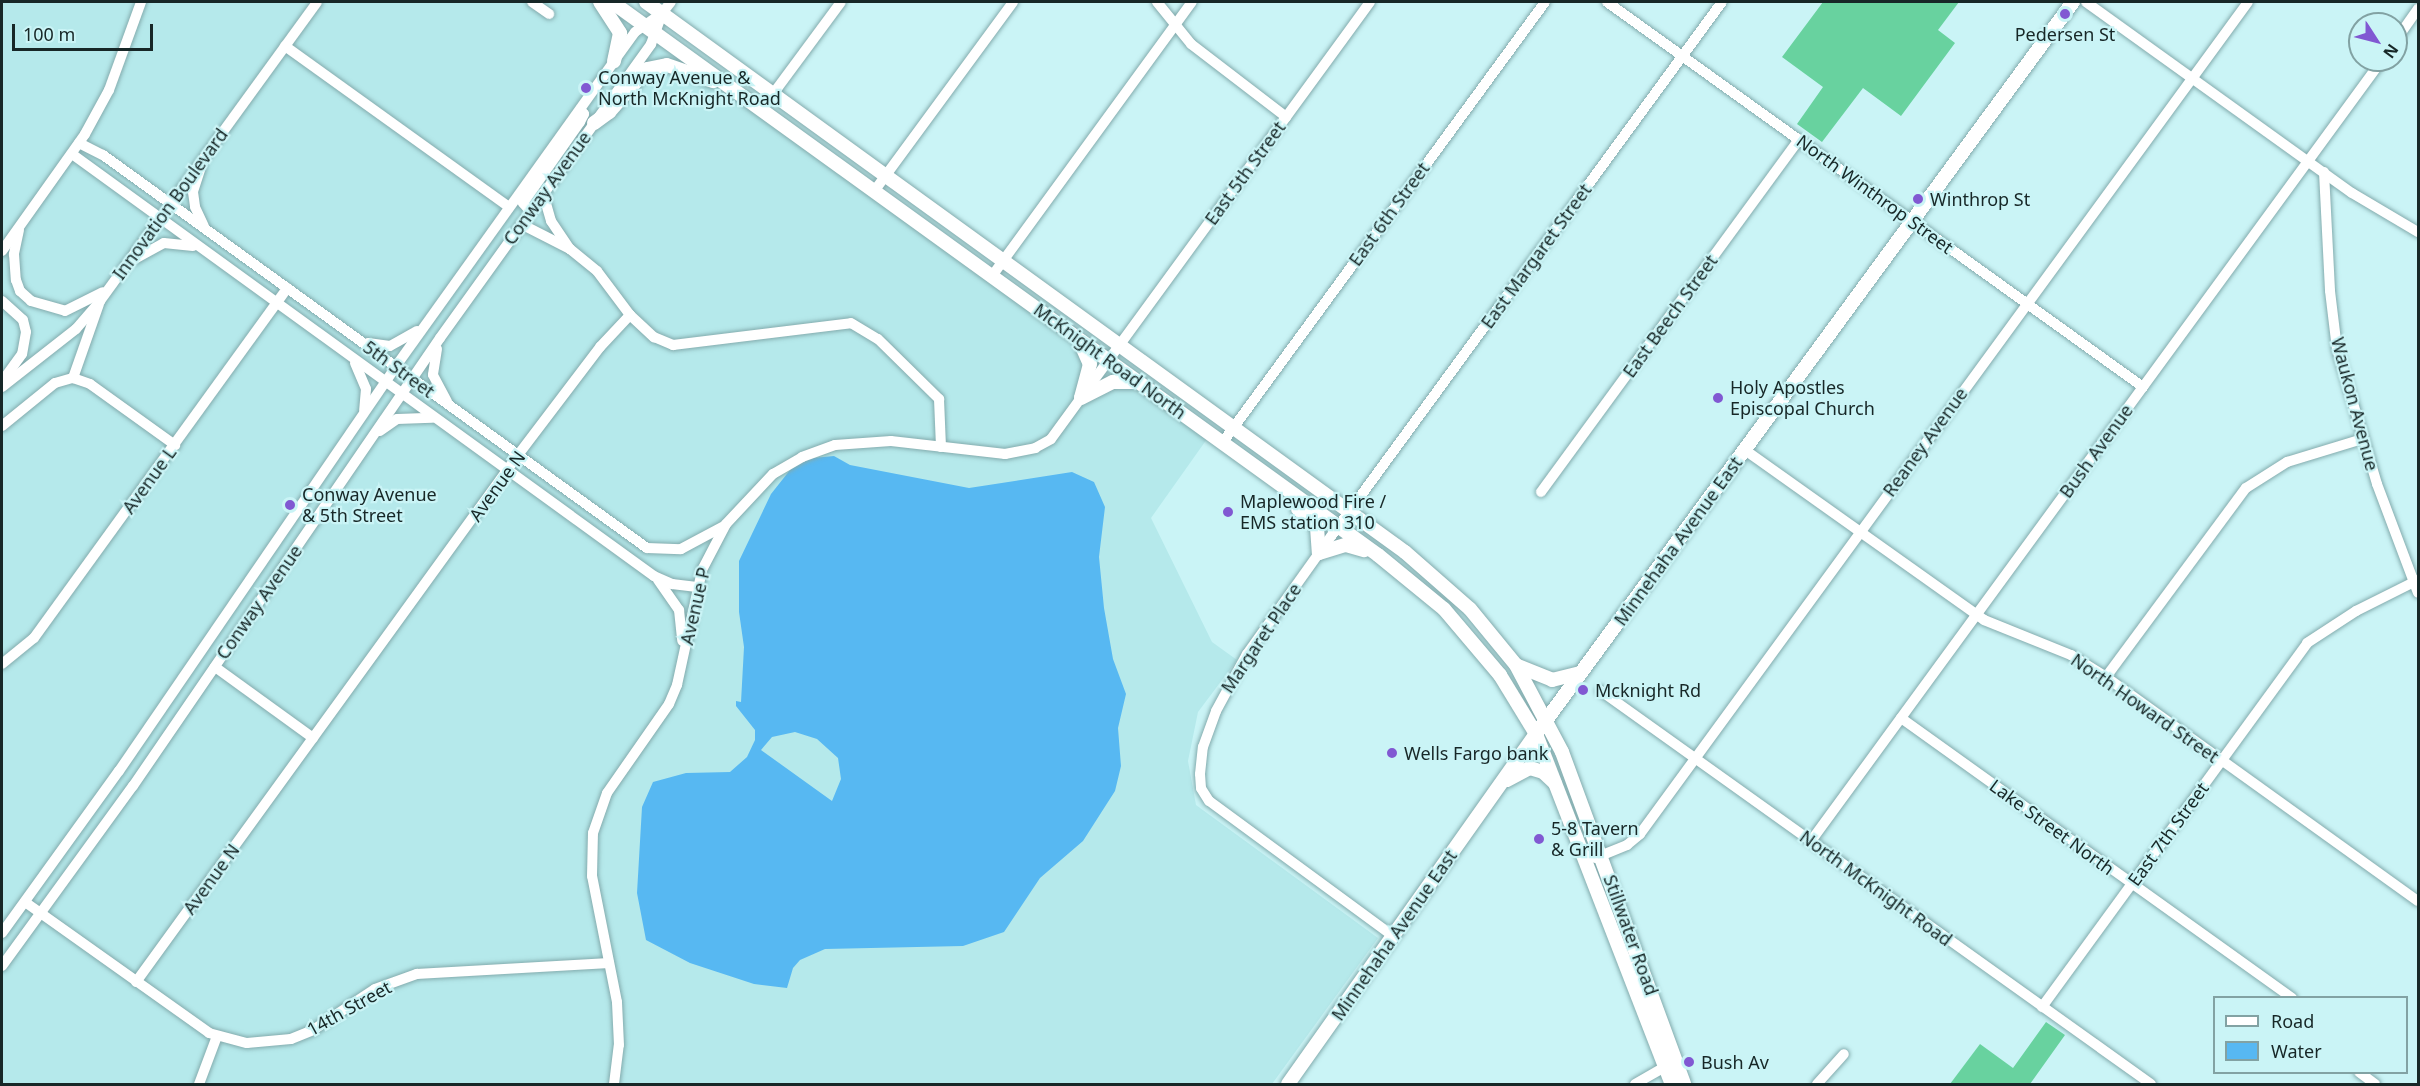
<!DOCTYPE html>
<html>
<head>
<meta charset="utf-8">
<style>
  body { margin:0 }
  #map { position:relative; width:2420px; height:1086px; overflow:hidden; background:#caf4f6; font-family:"Noto Sans",sans-serif }
  div>[style] { position:absolute }
  [style*='--x'] { left:calc(var(--x)*1px); top:calc(var(--y)*1px); width:calc(var(--w)*1px); rotate:calc(var(--a)*1deg) }
  .built>* { inset:0; background:#b5e9eb }
  .forest>* { inset:0; background:#68d29f }
  .water>* { inset:0; background:#57b8f2 }
  .roads { filter:drop-shadow(0 0 2px #83abad) drop-shadow(0 0 2px #83abad) }
  .minor>* { height:10px; margin:-5px; padding:0 5px; transform-origin:5px; border-radius:5px; background:#fff }
  .major>* { height:14px; margin:-7px; padding:0 7px; transform-origin:7px; border-radius:7px; background:#fff }
  .dots>* { width:16px; height:16px; translate:-50% -50%; box-sizing:border-box; border:3px solid #caf4f6; border-radius:50% }
  span { translate:-50% -50%; white-space:nowrap; text-align:center; line-height:1.15; -webkit-text-stroke:4.5px #caf4f6; paint-order:stroke }
  .poi-label { font-size:18px; color:#172727 }
  .left { translate:0 -50%; text-align:left }
  .street-label { font-size:18px; color:#172727 }
  .frame { position:absolute; inset:0; border:3px solid #172727; pointer-events:none }
  .legend { position:absolute; left:2213px; top:996px; width:195px; height:78px; box-sizing:border-box; background:#caf4f6; border:2px solid #82a2a3; margin:0; padding:8px 10px; list-style:none; font-size:18px; color:#172727 }
  .legend li { display:flex; align-items:center; gap:12px; height:30px }
  .legend b { width:30px; border:2px solid #82a2a3 }
  .north { position:absolute; left:2348px; top:12px; width:60px; height:60px; box-sizing:border-box; background:#caf4f6; border:2px solid #82a2a3; border-radius:50%; rotate:126deg; font-size:16px; font-weight:700; line-height:24px; text-align:center; color:#172727 }
  .north::after { content:''; display:block; margin:auto; width:21px; height:27px; background:#8158d2; clip-path:polygon(50% 0,100% 100%,50% 72%,0 100%) }
  .scale { position:absolute; left:12px; top:24px; width:141px; height:27px; box-sizing:border-box; border:3px solid #172727; border-top:0; padding-left:8px; font-size:18px; line-height:21px; white-space:nowrap; color:#172727; -webkit-text-stroke:4px #caf4f6; paint-order:stroke }
</style>
</head>
<body>
<div id="map">
  <div class="built">
    <div style="clip-path:polygon(2px 2px,601px 2px,1207px 439px,1151px 518px,1212px 642px,1237px 660px,1198px 712px,1188px 761px,1196px 805px,1378px 938px,1272px 1084px,2px 1084px)"></div>
  </div>
  <div class="forest">
    <div style="clip-path:polygon(1823px 2px,1959px 2px,1938px 30px,1955px 43px,1901px 116px,1863px 88px,1822px 142px,1797px 124px,1823px 87px,1782px 57px)"></div>
    <div style="clip-path:polygon(2046px 1022px,2065px 1035px,2030px 1084px,1950px 1084px,1980px 1044px,2013px 1068px)"></div>
  </div>
  <div class="water">
    <div style="clip-path:polygon(evenodd,834px 456px,850px 465px,969px 488px,1072px 472px,1094px 482px,1105px 507px,1099px 557px,1104px 608px,1113px 659px,1126px 694px,1118px 728px,1121px 766px,1115px 791px,1083px 841px,1040px 878px,1004px 932px,963px 946px,825px 949px,800px 960px,793px 968px,787px 988px,754px 984px,690px 963px,646px 940px,637px 893px,642px 807px,653px 782px,686px 773px,730px 772px,747px 757px,755px 740px,755px 730px,736px 706px,736px 701px,741px 702px,744px 647px,739px 612px,739px 561px,771px 494px,794px 465px,802px 459px,834px 456px,795px 732px,817px 739px,838px 758px,841px 779px,832px 801px,761px 750px,772px 737px,795px 732px)"></div>
  </div>
  <div class="roads">
    <div class="minor">
      <div style="--x:532;--y:2;--w:21;--a:35"></div>
      <div style="--x:1157;--y:2;--w:54;--a:51"></div>
      <div style="--x:1191;--y:44;--w:120;--a:37.5"></div>
      <div style="--x:1607;--y:2;--w:660;--a:35.69"></div>
      <div style="--x:2086;--y:2;--w:327;--a:35.7"></div>
      <div style="--x:2352;--y:193;--w:77;--a:30.6"></div>
      <div style="--x:2396;--y:40;--w:38;--a:-55"></div>
      <div style="--x:285;--y:46;--w:276;--a:35.7"></div>
      <div style="--x:773;--y:94;--w:114;--a:-53.5"></div>
      <div style="--x:79;--y:143;--w:27;--a:27"></div>
      <div style="--x:103;--y:155;--w:671;--a:35.85"></div>
      <div style="--x:647;--y:548;--w:34;--a:2"></div>
      <div style="--x:681;--y:549;--w:49;--a:-28.1"></div>
      <div style="--x:72;--y:154;--w:719;--a:35.95"></div>
      <div style="--x:654;--y:576;--w:20;--a:24"></div>
      <div style="--x:672;--y:584;--w:25;--a:7"></div>
      <div style="--x:201;--y:167;--w:26;--a:108"></div>
      <div style="--x:193;--y:192;--w:15;--a:82"></div>
      <div style="--x:195;--y:207;--w:21;--a:65"></div>
      <div style="--x:2324;--y:172;--w:119;--a:87.1"></div>
      <div style="--x:2330;--y:291;--w:58;--a:83.1"></div>
      <div style="--x:2337;--y:349;--w:141;--a:73.5"></div>
      <div style="--x:2377;--y:484;--w:116;--a:69.4"></div>
      <div style="--x:875;--y:190;--w:233;--a:-53.7"></div>
      <div style="--x:543;--y:193;--w:29;--a:74"></div>
      <div style="--x:551;--y:221;--w:34;--a:56"></div>
      <div style="--x:530;--y:211;--w:11;--a:-131"></div>
      <div style="--x:523;--y:203;--w:99;--a:-54.9"></div>
      <div style="--x:580;--y:122;--w:9;--a:-63"></div>
      <div style="--x:584;--y:114;--w:6;--a:-129"></div>
      <div style="--x:521;--y:224;--w:55;--a:27"></div>
      <div style="--x:570;--y:249;--w:35;--a:39"></div>
      <div style="--x:597;--y:271;--w:55;--a:53.1"></div>
      <div style="--x:19;--y:230;--w:25;--a:102"></div>
      <div style="--x:14;--y:254;--w:26;--a:86"></div>
      <div style="--x:16;--y:280;--w:12;--a:70"></div>
      <div style="--x:20;--y:291;--w:15;--a:42"></div>
      <div style="--x:31;--y:301;--w:35;--a:16"></div>
      <div style="--x:65;--y:311;--w:42;--a:-26.6"></div>
      <div style="--x:2;--y:251;--w:143;--a:-54.6"></div>
      <div style="--x:85;--y:134;--w:50;--a:-61.4"></div>
      <div style="--x:109;--y:90;--w:94;--a:-70"></div>
      <div style="--x:133;--y:260;--w:35;--a:-29"></div>
      <div style="--x:164;--y:243;--w:29;--a:6"></div>
      <div style="--x:992;--y:276;--w:339;--a:-53.9"></div>
      <div style="--x:2;--y:301;--w:28;--a:42"></div>
      <div style="--x:23;--y:320;--w:12;--a:76"></div>
      <div style="--x:26;--y:332;--w:22;--a:100"></div>
      <div style="--x:22;--y:354;--w:34;--a:126"></div>
      <div style="--x:368;--y:343;--w:22;--a:8"></div>
      <div style="--x:390;--y:346;--w:31;--a:-29"></div>
      <div style="--x:437;--y:349;--w:26;--a:99"></div>
      <div style="--x:433;--y:375;--w:30;--a:62"></div>
      <div style="--x:355;--y:363;--w:28;--a:67"></div>
      <div style="--x:366;--y:389;--w:21;--a:95"></div>
      <div style="--x:73;--y:378;--w:18;--a:19"></div>
      <div style="--x:90;--y:384;--w:105;--a:35.7"></div>
      <div style="--x:2;--y:387;--w:94;--a:-38.1"></div>
      <div style="--x:76;--y:329;--w:37;--a:-49"></div>
      <div style="--x:100;--y:301;--w:369;--a:-54"></div>
      <div style="--x:2;--y:426;--w:68;--a:-39.1"></div>
      <div style="--x:55;--y:383;--w:19;--a:-16"></div>
      <div style="--x:73;--y:378;--w:78;--a:-70.6"></div>
      <div style="--x:380;--y:431;--w:21;--a:-35"></div>
      <div style="--x:397;--y:419;--w:35;--a:-2"></div>
      <div style="--x:1223;--y:442;--w:545;--a:-53.8"></div>
      <div style="--x:1745;--y:450;--w:293;--a:35.4"></div>
      <div style="--x:1984;--y:620;--w:94;--a:21.9"></div>
      <div style="--x:2071;--y:655;--w:41;--a:32.2"></div>
      <div style="--x:2106;--y:677;--w:384;--a:35.7"></div>
      <div style="--x:1541;--y:492;--w:437;--a:-53.8"></div>
      <div style="--x:658;--y:580;--w:37;--a:55"></div>
      <div style="--x:679;--y:610;--w:31;--a:84"></div>
      <div style="--x:2;--y:664;--w:41;--a:-39.1"></div>
      <div style="--x:34;--y:638;--w:432;--a:-54.1"></div>
      <div style="--x:215;--y:667;--w:121;--a:35.9"></div>
      <div style="--x:2106;--y:677;--w:235;--a:-53.5"></div>
      <div style="--x:2246;--y:488;--w:49;--a:-32.4"></div>
      <div style="--x:2287;--y:462;--w:78;--a:-17"></div>
      <div style="--x:1601;--y:691;--w:676;--a:35.55"></div>
      <div style="--x:1901;--y:718;--w:481;--a:35.6"></div>
      <div style="--x:1811;--y:841;--w:967;--a:-53.83"></div>
      <div style="--x:1595;--y:858;--w:35;--a:-22"></div>
      <div style="--x:1627;--y:845;--w:17;--a:-40"></div>
      <div style="--x:1640;--y:834;--w:1030;--a:-53.84"></div>
      <div style="--x:25;--y:902;--w:226;--a:35.4"></div>
      <div style="--x:209;--y:1033;--w:39;--a:15"></div>
      <div style="--x:247;--y:1043;--w:44;--a:-5.2"></div>
      <div style="--x:291;--y:1039;--w:24;--a:-22"></div>
      <div style="--x:313;--y:1030;--w:74;--a:-33.5"></div>
      <div style="--x:375;--y:989;--w:45;--a:-19.7"></div>
      <div style="--x:417;--y:974;--w:192;--a:-3.3"></div>
      <div style="--x:2;--y:933;--w:200;--a:-54.2"></div>
      <div style="--x:119;--y:771;--w:491;--a:-55.6"></div>
      <div style="--x:396;--y:366;--w:375;--a:-54.4"></div>
      <div style="--x:614;--y:61;--w:36;--a:-54"></div>
      <div style="--x:635;--y:32;--w:33;--a:-35"></div>
      <div style="--x:662;--y:13;--w:14;--a:-51"></div>
      <div style="--x:1393;--y:936;--w:228;--a:-143.7"></div>
      <div style="--x:1209;--y:801;--w:15;--a:-122"></div>
      <div style="--x:1201;--y:788;--w:14;--a:-94"></div>
      <div style="--x:1200;--y:774;--w:27;--a:-84"></div>
      <div style="--x:1203;--y:747;--w:38;--a:-70"></div>
      <div style="--x:1216;--y:711;--w:65;--a:-61.5"></div>
      <div style="--x:1247;--y:654;--w:146;--a:-54.5"></div>
      <div style="--x:1332;--y:535;--w:660;--a:-53.81"></div>
      <div style="--x:2;--y:966;--w:223;--a:-54"></div>
      <div style="--x:133;--y:786;--w:543;--a:-55.58"></div>
      <div style="--x:440;--y:338;--w:362;--a:-54.3"></div>
      <div style="--x:651;--y:44;--w:33;--a:-70"></div>
      <div style="--x:136;--y:982;--w:651;--a:-54.06"></div>
      <div style="--x:518;--y:455;--w:136;--a:-52.8"></div>
      <div style="--x:600;--y:347;--w:44;--a:-46.8"></div>
      <div style="--x:630;--y:315;--w:33;--a:43"></div>
      <div style="--x:654;--y:337;--w:21;--a:23"></div>
      <div style="--x:673;--y:345;--w:179;--a:-7"></div>
      <div style="--x:851;--y:323;--w:31;--a:31"></div>
      <div style="--x:878;--y:339;--w:86;--a:44.5"></div>
      <div style="--x:939;--y:399;--w:48;--a:87.6"></div>
      <div style="--x:2042;--y:1007;--w:450;--a:-53.9"></div>
      <div style="--x:2307;--y:643;--w:59;--a:-33.1"></div>
      <div style="--x:2356;--y:611;--w:69;--a:-26.6"></div>
      <div style="--x:2359;--y:1072;--w:20;--a:37"></div>
      <div style="--x:199;--y:1084;--w:51;--a:-69.4"></div>
      <div style="--x:614;--y:1084;--w:39;--a:-83"></div>
      <div style="--x:619;--y:1045;--w:43;--a:-92.7"></div>
      <div style="--x:617;--y:1002;--w:128;--a:-101.2"></div>
      <div style="--x:592;--y:876;--w:43;--a:-88.7"></div>
      <div style="--x:593;--y:833;--w:42;--a:-70.7"></div>
      <div style="--x:607;--y:793;--w:108;--a:-55.1"></div>
      <div style="--x:669;--y:704;--w:21;--a:-67"></div>
      <div style="--x:677;--y:685;--w:118;--a:-77.7"></div>
      <div style="--x:702;--y:570;--w:52;--a:-62.4"></div>
      <div style="--x:726;--y:524;--w:69;--a:-46.8"></div>
      <div style="--x:773;--y:474;--w:34;--a:-30"></div>
      <div style="--x:802;--y:457;--w:35;--a:-20"></div>
      <div style="--x:835;--y:445;--w:56;--a:-4.1"></div>
      <div style="--x:891;--y:441;--w:115;--a:6.5"></div>
      <div style="--x:1005;--y:454;--w:31;--a:-11"></div>
      <div style="--x:1035;--y:448;--w:18;--a:-29"></div>
      <div style="--x:1051;--y:439;--w:541;--a:-53.87"></div>
      <div style="--x:1635;--y:1084;--w:40;--a:-29.7"></div>
      <div style="--x:1817;--y:1084;--w:40;--a:-48"></div>
    </div>
    <div class="major">
      <div style="--x:600;--y:2;--w:37;--a:57"></div>
      <div style="--x:620;--y:33;--w:29;--a:102"></div>
      <div style="--x:612;--y:2;--w:945;--a:35.83"></div>
      <div style="--x:1378;--y:555;--w:85;--a:39.3"></div>
      <div style="--x:1444;--y:609;--w:87;--a:49.7"></div>
      <div style="--x:1500;--y:675;--w:69;--a:58.6"></div>
      <div style="--x:1536;--y:734;--w:375;--a:68.8"></div>
      <div style="--x:646;--y:2;--w:937;--a:35.93"></div>
      <div style="--x:1405;--y:552;--w:86;--a:41.2"></div>
      <div style="--x:1470;--y:609;--w:72;--a:50.6"></div>
      <div style="--x:1516;--y:665;--w:98;--a:62.1"></div>
      <div style="--x:1562;--y:752;--w:354;--a:69.8"></div>
      <div style="--x:594;--y:123;--w:19;--a:-36"></div>
      <div style="--x:609;--y:112;--w:57;--a:-48.5"></div>
      <div style="--x:647;--y:69;--w:20;--a:-11"></div>
      <div style="--x:667;--y:65;--w:49;--a:19.2"></div>
      <div style="--x:1080;--y:342;--w:24;--a:66"></div>
      <div style="--x:1090;--y:364;--w:35;--a:105"></div>
      <div style="--x:1081;--y:398;--w:36;--a:-27"></div>
      <div style="--x:1113;--y:382;--w:25;--a:0"></div>
      <div style="--x:1298;--y:509;--w:26;--a:43"></div>
      <div style="--x:1317;--y:527;--w:26;--a:86"></div>
      <div style="--x:1319;--y:553;--w:28;--a:-17"></div>
      <div style="--x:1346;--y:545;--w:19;--a:16"></div>
      <div style="--x:1518;--y:666;--w:37;--a:22"></div>
      <div style="--x:1552;--y:680;--w:30;--a:-14"></div>
      <div style="--x:1507;--y:780;--w:26;--a:-28"></div>
      <div style="--x:1530;--y:768;--w:14;--a:17"></div>
      <div style="--x:1543;--y:772;--w:16;--a:43"></div>
      <div style="--x:1288;--y:1084;--w:429;--a:-54.7"></div>
      <div style="--x:1536;--y:734;--w:908;--a:-53.74"></div>
    </div>
  </div>
  <div class="dots">
    <div style="left:2065px;top:14px;background:#8158d2"></div>
    <div style="left:586px;top:88px;background:#8158d2"></div>
    <div style="left:1918px;top:199px;background:#8158d2"></div>
    <div style="left:1718px;top:398px;background:#8158d2"></div>
    <div style="left:290px;top:505px;background:#8158d2"></div>
    <div style="left:1228px;top:512px;background:#8158d2"></div>
    <div style="left:1583px;top:690px;background:#8158d2"></div>
    <div style="left:1392px;top:753px;background:#8158d2"></div>
    <div style="left:1539px;top:839px;background:#8158d2"></div>
    <div style="left:1689px;top:1062px;background:#8158d2"></div>
  </div>
  <div class="poi-label">
    <span style="left:2065px;top:34px">Pedersen St</span>
    <span class="left" style="left:598px;top:88px">Conway Avenue &amp;<br>North McKnight Road</span>
    <span class="left" style="left:1930px;top:199px">Winthrop St</span>
    <span class="left" style="left:1730px;top:398px">Holy Apostles<br>Episcopal Church</span>
    <span class="left" style="left:302px;top:505px">Conway Avenue<br>&amp; 5th Street</span>
    <span class="left" style="left:1240px;top:512px">Maplewood Fire /<br>EMS station 310</span>
    <span class="left" style="left:1595px;top:690px">Mcknight Rd</span>
    <span class="left" style="left:1404px;top:753px">Wells Fargo bank</span>
    <span class="left" style="left:1551px;top:839px">5-8 Tavern<br>&amp; Grill</span>
    <span class="left" style="left:1701px;top:1062px">Bush Av</span>
  </div>
  <div class="street-label">
    <span style="left:1245px;top:173px;rotate:-54deg">East 5th Street</span>
    <span style="left:547px;top:188px;rotate:-54deg">Conway Avenue</span>
    <span style="left:1875px;top:194px;rotate:36deg">North Winthrop Street</span>
    <span style="left:170px;top:204px;rotate:-54deg">Innovation Boulevard</span>
    <span style="left:1389px;top:214px;rotate:-54deg">East 6th Street</span>
    <span style="left:1536px;top:256px;rotate:-54deg">East Margaret Street</span>
    <span style="left:1670px;top:316px;rotate:-54deg">East Beech Street</span>
    <span style="left:1110px;top:361px;rotate:36deg">McKnight Road North</span>
    <span style="left:399px;top:369px;rotate:36deg">5th Street</span>
    <span style="left:2355px;top:404px;rotate:75deg">Waukon Avenue</span>
    <span style="left:1925px;top:442px;rotate:-54deg">Reaney Avenue</span>
    <span style="left:2096px;top:451px;rotate:-54deg">Bush Avenue</span>
    <span style="left:149px;top:480px;rotate:-54deg">Avenue L</span>
    <span style="left:497px;top:486px;rotate:-54deg">Avenue N</span>
    <span style="left:1678px;top:541px;rotate:-54deg">Minnehaha Avenue East</span>
    <span style="left:259px;top:602px;rotate:-55deg">Conway Avenue</span>
    <span style="left:695px;top:606px;rotate:-77deg">Avenue P</span>
    <span style="left:1261px;top:638px;rotate:-56deg">Margaret Place</span>
    <span style="left:2145px;top:708px;rotate:35deg">North Howard Street</span>
    <span style="left:2052px;top:827px;rotate:36deg">Lake Street North</span>
    <span style="left:2168px;top:834px;rotate:-54deg">East 7th Street</span>
    <span style="left:211px;top:879px;rotate:-54deg">Avenue N</span>
    <span style="left:1876px;top:888px;rotate:36deg">North McKnight Road</span>
    <span style="left:1394px;top:935px;rotate:-55deg">Minnehaha Avenue East</span>
    <span style="left:1631px;top:935px;rotate:70deg">Stillwater Road</span>
    <span style="left:349px;top:1008px;rotate:-29deg">14th Street</span>
  </div>
  <div class="frame"></div>
  <ul class="legend">
  <li><b style="height:8px;background:#fff"></b>Road</li>
  <li><b style="height:16px;background:#57b8f2"></b>Water</li>
  </ul>
  <div class="north">N</div>
  <div class="scale">100 m</div>
</div>
</body>
</html>
